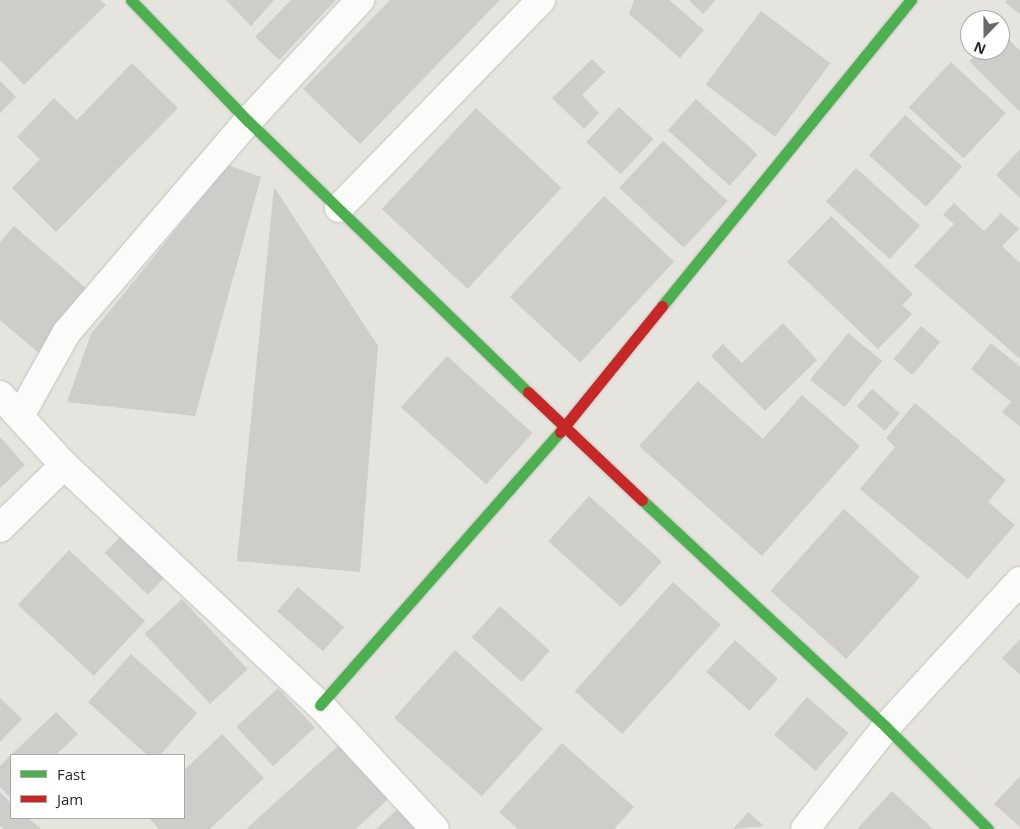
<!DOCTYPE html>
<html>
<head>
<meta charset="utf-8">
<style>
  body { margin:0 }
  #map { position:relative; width:1020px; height:829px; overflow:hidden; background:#e5e4de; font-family:"Open Sans",sans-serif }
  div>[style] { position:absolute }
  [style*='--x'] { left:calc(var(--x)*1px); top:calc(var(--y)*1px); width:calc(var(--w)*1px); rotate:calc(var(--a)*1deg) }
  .building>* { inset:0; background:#cecdc9; transform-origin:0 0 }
  .roads { filter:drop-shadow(0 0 1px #c3c3c3) drop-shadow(0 0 1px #c3c3c3) }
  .street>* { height:28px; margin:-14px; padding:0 14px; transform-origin:14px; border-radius:14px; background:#fbfbfa }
  .fast>* { height:11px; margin:-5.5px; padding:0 5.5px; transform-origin:5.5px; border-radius:5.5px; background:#4caf50 }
  .jam>* { height:11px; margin:-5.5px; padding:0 5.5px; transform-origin:5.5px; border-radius:5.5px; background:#c62828 }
  span { translate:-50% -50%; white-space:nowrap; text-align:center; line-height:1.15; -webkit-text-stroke:4.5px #fff; paint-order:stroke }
  .legend { position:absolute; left:10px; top:754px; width:175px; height:65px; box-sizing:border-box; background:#fff; border:1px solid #a9a9a9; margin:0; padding:6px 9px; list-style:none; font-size:15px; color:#282828 }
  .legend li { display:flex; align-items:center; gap:10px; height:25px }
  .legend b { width:25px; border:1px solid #a9a9a9 }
  .north { position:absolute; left:960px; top:10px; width:50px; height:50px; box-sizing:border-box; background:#fff; border:1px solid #a9a9a9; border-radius:50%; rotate:202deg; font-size:14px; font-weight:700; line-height:20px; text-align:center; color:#282828 }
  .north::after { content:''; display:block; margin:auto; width:18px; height:22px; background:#6a6a68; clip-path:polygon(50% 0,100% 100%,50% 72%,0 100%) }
</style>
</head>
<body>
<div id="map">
  <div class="building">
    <div style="clip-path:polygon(0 0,100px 0,106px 5px,24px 85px,0 60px)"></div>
    <div style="clip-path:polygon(226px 0,274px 0,251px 26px)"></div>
    <div style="clip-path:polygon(291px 0,336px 0,279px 60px,255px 37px)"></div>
    <div style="clip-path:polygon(390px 0,500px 0,360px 144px,303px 89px)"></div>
    <div style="clip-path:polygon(634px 0,669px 0,704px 30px,680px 58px,629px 14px)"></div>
    <div style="clip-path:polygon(689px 0,716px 0,703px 14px)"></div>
    <div style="clip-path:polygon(1007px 0,1020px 0,1020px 14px,1005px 2px)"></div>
    <div style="left:761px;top:11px;width:87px;height:92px;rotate:37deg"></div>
    <div style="clip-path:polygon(1000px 30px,1020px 51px,1020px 112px,969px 61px,981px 50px,1000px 50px)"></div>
    <div style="clip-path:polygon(592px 59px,605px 72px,582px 95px,599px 113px,584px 129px,552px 98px)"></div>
    <div style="left:951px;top:62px;width:75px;height:62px;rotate:43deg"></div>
    <div style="clip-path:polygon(132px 63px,178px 108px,56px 232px,12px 188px,40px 159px,17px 137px,54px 98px,77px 120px)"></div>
    <div style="clip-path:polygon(0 81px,16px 97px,0 113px)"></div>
    <div style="left:696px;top:99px;width:83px;height:42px;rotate:42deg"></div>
    <div style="left:619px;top:107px;width:47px;height:48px;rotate:43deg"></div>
    <div style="left:476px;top:108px;width:117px;height:138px;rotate:43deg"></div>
    <div style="left:905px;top:115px;width:77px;height:54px;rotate:42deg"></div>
    <div style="left:663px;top:141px;width:88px;height:64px;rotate:43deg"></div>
    <div style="clip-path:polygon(1020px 149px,1020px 198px,996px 175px)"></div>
    <div style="clip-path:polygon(228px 165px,261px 177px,195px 416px,67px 402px,91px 334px)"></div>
    <div style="left:856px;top:168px;width:86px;height:45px;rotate:42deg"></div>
    <div style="clip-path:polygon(274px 187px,378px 346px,360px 572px,237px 561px)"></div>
    <div style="left:604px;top:196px;width:96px;height:138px;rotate:43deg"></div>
    <div style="clip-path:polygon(954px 203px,984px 231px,1001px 213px,1019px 229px,1002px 246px,1020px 263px,1020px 359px,914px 266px,954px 224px,943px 215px)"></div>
    <div style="clip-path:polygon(831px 216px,913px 294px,902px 305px,912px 314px,878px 349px,787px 262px)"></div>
    <div style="clip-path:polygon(14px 226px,94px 295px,41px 355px,0 320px,0 242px)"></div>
    <div style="clip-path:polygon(783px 323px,817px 360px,765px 411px,711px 356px,723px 344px,742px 363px)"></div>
    <div style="left:921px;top:326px;width:25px;height:43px;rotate:40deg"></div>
    <div style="left:848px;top:333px;width:44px;height:60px;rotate:39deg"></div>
    <div style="clip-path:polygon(991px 343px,1020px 367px,1020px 427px,1002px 412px,1011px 402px,971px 369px)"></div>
    <div style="left:447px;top:356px;width:115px;height:69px;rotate:42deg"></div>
    <div style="clip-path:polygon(698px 381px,763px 439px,802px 395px,860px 446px,762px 556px,639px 446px)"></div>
    <div style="left:872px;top:389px;width:37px;height:23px;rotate:41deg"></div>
    <div style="clip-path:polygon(915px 403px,1006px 480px,988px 502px,1015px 525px,968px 579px,860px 489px,895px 447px,886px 438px)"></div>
    <div style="clip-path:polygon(0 437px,25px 465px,0 488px)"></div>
    <div style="left:589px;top:496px;width:98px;height:61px;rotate:42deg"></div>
    <div style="left:844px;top:509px;width:102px;height:110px;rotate:42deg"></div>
    <div style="left:122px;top:535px;width:60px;height:25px;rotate:44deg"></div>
    <div style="left:69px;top:550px;width:104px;height:75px;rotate:43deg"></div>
    <div style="left:673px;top:582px;width:64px;height:147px;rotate:42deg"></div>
    <div style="left:298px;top:587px;width:61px;height:32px;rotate:41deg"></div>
    <div style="left:182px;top:599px;width:96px;height:51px;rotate:47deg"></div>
    <div style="left:500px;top:606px;width:67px;height:42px;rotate:42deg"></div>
    <div style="clip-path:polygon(1020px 639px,1020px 675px,1002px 658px)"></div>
    <div style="left:735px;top:640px;width:58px;height:43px;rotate:42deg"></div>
    <div style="left:455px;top:650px;width:118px;height:91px;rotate:42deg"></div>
    <div style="clip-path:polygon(131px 654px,197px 713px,160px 755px,147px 755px,88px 702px)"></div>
    <div style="left:278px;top:688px;width:54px;height:57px;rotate:47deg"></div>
    <div style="left:807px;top:697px;width:55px;height:50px;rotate:41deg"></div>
    <div style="clip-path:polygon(0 698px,22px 719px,0 742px)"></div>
    <div style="clip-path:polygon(56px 712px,78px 734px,56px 755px,11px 755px)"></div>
    <div style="clip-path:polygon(222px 734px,264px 778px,210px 829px,159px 829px,149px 818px,184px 818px,184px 770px)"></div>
    <div style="clip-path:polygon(562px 743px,634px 807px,614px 829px,518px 829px,499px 812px)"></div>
    <div style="clip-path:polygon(339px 745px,388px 799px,356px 829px,246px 829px)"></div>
    <div style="clip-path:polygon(11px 755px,11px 798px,0 787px,0 766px)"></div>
    <div style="clip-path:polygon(1020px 776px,1020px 827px,994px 804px)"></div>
    <div style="clip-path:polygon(892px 791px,933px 829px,857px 829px)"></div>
    <div style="clip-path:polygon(0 792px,11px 803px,11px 818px,28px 818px,41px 829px,4px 829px,0 826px)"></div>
    <div style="clip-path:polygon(401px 806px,423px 829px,376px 829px)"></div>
    <div style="clip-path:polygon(748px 812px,764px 826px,733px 829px)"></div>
  </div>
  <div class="roads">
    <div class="street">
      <div style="--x:339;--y:208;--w:290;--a:-45.8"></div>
      <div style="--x:0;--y:395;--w:95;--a:47.6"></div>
      <div style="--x:64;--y:465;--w:351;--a:43.2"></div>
      <div style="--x:320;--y:705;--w:169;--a:47.2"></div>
      <div style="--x:20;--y:416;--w:96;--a:-60.8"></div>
      <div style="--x:67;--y:332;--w:278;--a:-49.4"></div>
      <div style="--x:248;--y:121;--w:165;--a:-47.2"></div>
      <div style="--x:0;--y:528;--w:90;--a:-44.5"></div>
      <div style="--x:805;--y:829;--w:130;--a:-51.5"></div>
      <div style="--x:886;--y:727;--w:198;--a:-47.5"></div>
    </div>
    <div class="fast">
      <div style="--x:131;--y:0;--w:168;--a:46"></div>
      <div style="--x:248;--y:121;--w:390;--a:44.1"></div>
      <div style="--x:662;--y:306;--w:395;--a:-50.9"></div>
      <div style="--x:642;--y:500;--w:333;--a:42.9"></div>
      <div style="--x:886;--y:727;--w:144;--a:45"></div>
      <div style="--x:320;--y:705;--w:363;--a:-48.7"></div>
    </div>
    <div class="jam">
      <div style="--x:528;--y:392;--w:157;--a:43.5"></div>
      <div style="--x:560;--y:432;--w:162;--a:-51"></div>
    </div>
  </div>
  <ul class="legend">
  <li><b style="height:6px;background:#4caf50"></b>Fast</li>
  <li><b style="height:6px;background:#c62828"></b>Jam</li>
  </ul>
  <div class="north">N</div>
</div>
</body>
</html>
